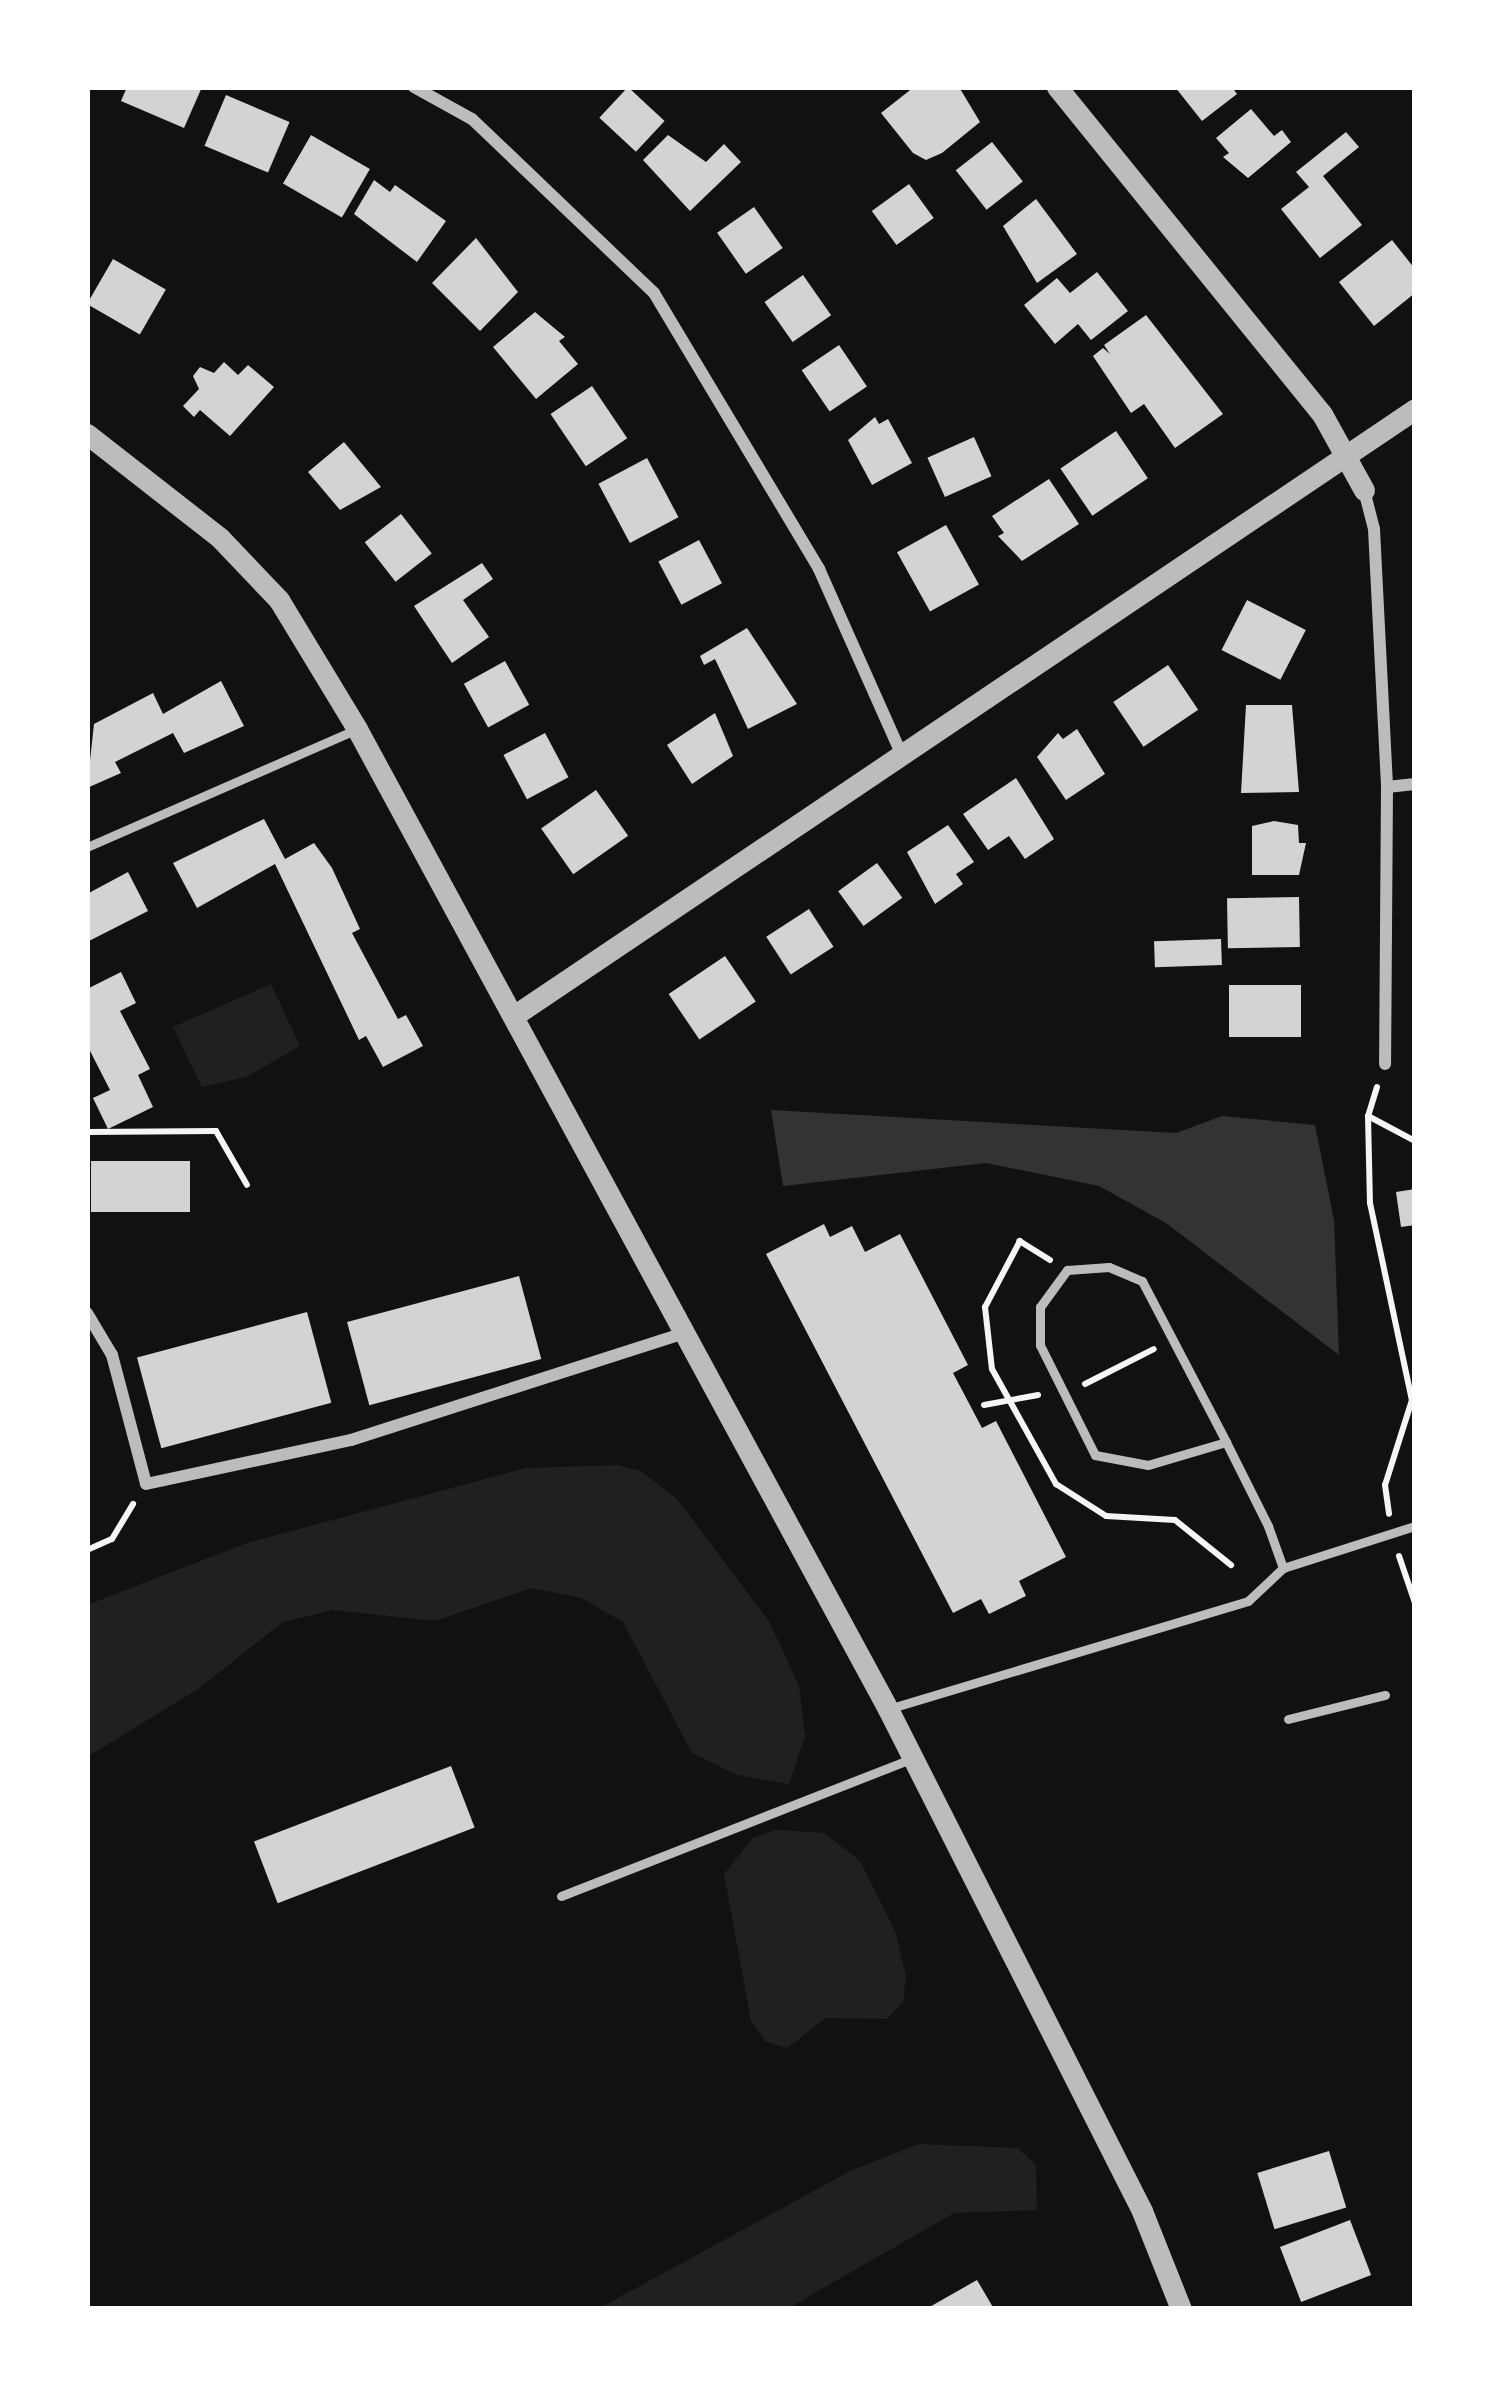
<!DOCTYPE html>
<html>
<head>
<meta charset="utf-8">
<style>
  body { margin:0 }
  #map { position:relative; width:1502px; height:2396px; overflow:hidden; background:#111; font-family:"Public Sans",sans-serif }
  div>[style] { position:absolute }
  [style*='--x'] { left:calc(var(--x)*1px); top:calc(var(--y)*1px); width:calc(var(--w)*1px); rotate:calc(var(--a)*1deg) }
  .green>* { inset:0; background:#202020 }
  .water>* { inset:0; background:#333 }
  .building>* { inset:0; background:#d3d3d3; transform-origin:0 0 }
  .path>* { height:6px; margin:-3px; padding:0 3px; transform-origin:3px; border-radius:3px; background:#f5f5f5 }
  .service>* { height:9px; margin:-4.5px; padding:0 4.5px; transform-origin:4.5px; border-radius:4.5px; background:#bcbcbc }
  .minor>* { height:12px; margin:-6px; padding:0 6px; transform-origin:6px; border-radius:6px; background:#bcbcbc }
  .tertiary>* { height:21px; margin:-10.5px; padding:0 10.5px; transform-origin:10.5px; border-radius:10.5px; background:#bcbcbc }
  span { translate:-50% -50%; white-space:nowrap; text-align:center; line-height:1.15; -webkit-text-stroke:9px #fff; paint-order:stroke }
  .frame { position:absolute; inset:0; border:90px solid #fff; pointer-events:none }
</style>
</head>
<body>
<div id="map">
  <div class="green">
    <div style="clip-path:polygon(271px 984px,300px 1046px,246px 1077px,202px 1087px,173px 1027px)"></div>
    <div style="clip-path:polygon(618px 1465px,641px 1471px,677px 1499px,770px 1623px,799px 1686px,805px 1736px,789px 1784px,737px 1775px,692px 1753px,623px 1622px,581px 1598px,532px 1588px,435px 1621px,333px 1610px,283px 1622px,198px 1689px,87px 1757px,87px 1605px,247px 1543px,526px 1468px)"></div>
    <div style="clip-path:polygon(776px 1830px,824px 1833px,860px 1861px,895px 1931px,906px 1976px,903px 2002px,887px 2019px,826px 2018px,787px 2048px,765px 2041px,751px 2021px,724px 1874px,753px 1838px)"></div>
    <div style="clip-path:polygon(919px 2144px,1018px 2148px,1036px 2165px,1037px 2210px,954px 2213px,787px 2309px,598px 2309px,852px 2170px)"></div>
  </div>
  <div class="water">
    <div style="clip-path:polygon(771px 1110px,1176px 1133px,1222px 1116px,1315px 1125px,1334px 1220px,1339px 1355px,1166px 1223px,1099px 1186px,986px 1163px,783px 1186px)"></div>
  </div>
  <div class="building">
    <div style="clip-path:polygon(127px 87px,202px 87px,184px 128px,121px 101px)"></div>
    <div style="left:628px;top:87px;width:50px;height:42px;rotate:43deg"></div>
    <div style="clip-path:polygon(914px 87px,959px 87px,980px 122px,942px 153px,926px 160px,913px 153px,881px 113px)"></div>
    <div style="clip-path:polygon(1175px 87px,1232px 87px,1237px 94px,1202px 121px)"></div>
    <div style="left:226px;top:95px;width:69px;height:55px;rotate:23deg"></div>
    <div style="clip-path:polygon(1251px 109px,1274px 136px,1282px 130px,1291px 142px,1248px 178px,1223px 157px,1229px 153px,1216px 138px)"></div>
    <div style="clip-path:polygon(1346px 132px,1359px 147px,1323px 176px,1362px 225px,1320px 258px,1281px 209px,1309px 187px,1296px 172px)"></div>
    <div style="left:311px;top:135px;width:68px;height:56px;rotate:30deg"></div>
    <div style="clip-path:polygon(668px 135px,706px 162px,724px 144px,741px 162px,690px 211px,643px 160px)"></div>
    <div style="left:992px;top:142px;width:50px;height:46px;rotate:52deg"></div>
    <div style="clip-path:polygon(374px 180px,390px 192px,395px 185px,446px 221px,417px 262px,354px 214px)"></div>
    <div style="left:909px;top:184px;width:42px;height:46px;rotate:54deg"></div>
    <div style="clip-path:polygon(1036px 199px,1077px 254px,1037px 283px,1003px 226px)"></div>
    <div style="left:754px;top:207px;width:50px;height:45px;rotate:55deg"></div>
    <div style="clip-path:polygon(476px 238px,518px 292px,480px 331px,432px 283px)"></div>
    <div style="clip-path:polygon(1392px 240px,1415px 269px,1415px 293px,1374px 326px,1339px 282px)"></div>
    <div style="left:113px;top:259px;width:61px;height:52px;rotate:30deg"></div>
    <div style="clip-path:polygon(1097px 272px,1128px 311px,1091px 340px,1078px 324px,1055px 344px,1024px 305px,1057px 278px,1070px 293px)"></div>
    <div style="left:803px;top:275px;width:49px;height:47px;rotate:55deg"></div>
    <div style="clip-path:polygon(535px 312px,565px 337px,559px 341px,578px 364px,536px 399px,493px 347px)"></div>
    <div style="clip-path:polygon(1146px 315px,1223px 414px,1175px 448px,1144px 404px,1131px 413px,1093px 356px,1103px 348px,1110px 354px,1104px 345px)"></div>
    <div style="left:839px;top:345px;width:50px;height:45px;rotate:56deg"></div>
    <div style="clip-path:polygon(224px 362px,238px 375px,248px 365px,274px 387px,230px 436px,200px 410px,194px 417px,183px 406px,199px 389px,193px 376px,200px 367px,214px 373px)"></div>
    <div style="left:592px;top:386px;width:63px;height:50px;rotate:56deg"></div>
    <div style="clip-path:polygon(875px 417px,879px 424px,888px 419px,912px 463px,872px 485px,848px 440px)"></div>
    <div style="left:1116px;top:431px;width:57px;height:67px;rotate:56deg"></div>
    <div style="left:974px;top:437px;width:43px;height:51px;rotate:66deg"></div>
    <div style="clip-path:polygon(344px 442px,381px 487px,340px 510px,308px 472px)"></div>
    <div style="left:647px;top:458px;width:67px;height:55px;rotate:62deg"></div>
    <div style="clip-path:polygon(1049px 479px,1079px 524px,1022px 561px,998px 536px,1004px 533px,992px 516px)"></div>
    <div style="left:401px;top:514px;width:50px;height:46px;rotate:52deg"></div>
    <div style="left:946px;top:525px;width:68px;height:56px;rotate:61deg"></div>
    <div style="left:699px;top:540px;width:49px;height:46px;rotate:62deg"></div>
    <div style="clip-path:polygon(482px 563px,493px 579px,463px 600px,489px 637px,452px 663px,414px 606px)"></div>
    <div style="left:1247px;top:600px;width:66px;height:56px;rotate:27deg"></div>
    <div style="clip-path:polygon(747px 628px,797px 704px,748px 729px,715px 659px,704px 665px,700px 656px)"></div>
    <div style="left:505px;top:661px;width:50px;height:47px;rotate:61deg"></div>
    <div style="left:1168px;top:665px;width:54px;height:66px;rotate:56deg"></div>
    <div style="clip-path:polygon(221px 681px,244px 726px,184px 753px,173px 733px,115px 762px,121px 773px,87px 788px,94px 724px,153px 693px,163px 714px)"></div>
    <div style="clip-path:polygon(1246px 705px,1292px 705px,1299px 792px,1241px 793px)"></div>
    <div style="clip-path:polygon(715px 713px,733px 756px,692px 784px,667px 745px)"></div>
    <div style="clip-path:polygon(1077px 729px,1105px 774px,1066px 800px,1037px 757px,1058px 733px,1063px 739px)"></div>
    <div style="left:545px;top:733px;width:50px;height:47px;rotate:62deg"></div>
    <div style="clip-path:polygon(1016px 778px,1054px 839px,1025px 859px,1009px 836px,988px 850px,963px 814px)"></div>
    <div style="left:596px;top:790px;width:56px;height:67px;rotate:55deg"></div>
    <div style="clip-path:polygon(264px 819px,285px 859px,314px 843px,332px 868px,360px 929px,352px 933px,398px 1019px,406px 1015px,423px 1046px,383px 1067px,366px 1036px,359px 1040px,275px 864px,197px 908px,173px 863px)"></div>
    <div style="clip-path:polygon(1274px 821px,1298px 825px,1299px 843px,1306px 843px,1299px 875px,1252px 875px,1252px 826px)"></div>
    <div style="clip-path:polygon(948px 825px,974px 862px,956px 874px,963px 884px,935px 904px,907px 852px)"></div>
    <div style="left:877px;top:863px;width:43px;height:48px;rotate:54deg"></div>
    <div style="clip-path:polygon(128px 872px,148px 911px,87px 942px,87px 894px)"></div>
    <div style="left:1299px;top:897px;width:50px;height:72px;rotate:89deg"></div>
    <div style="left:809px;top:909px;width:45px;height:51px;rotate:57deg"></div>
    <div style="left:1221px;top:939px;width:26px;height:67px;rotate:88deg"></div>
    <div style="left:725px;top:956px;width:55px;height:68px;rotate:56deg"></div>
    <div style="clip-path:polygon(121px 972px,136px 1003px,120px 1011px,150px 1069px,138px 1075px,153px 1107px,108px 1129px,93px 1098px,110px 1090px,87px 1045px,87px 989px)"></div>
    <div style="left:1301px;top:985px;width:52px;height:72px;rotate:90deg"></div>
    <div style="left:91px;top:1161px;width:99px;height:51px"></div>
    <div style="clip-path:polygon(1415px 1189px,1415px 1225px,1401px 1227px,1396px 1192px)"></div>
    <div style="clip-path:polygon(824px 1224px,830px 1237px,852px 1226px,865px 1252px,900px 1234px,968px 1365px,953px 1373px,982px 1428px,996px 1421px,1066px 1557px,1019px 1581px,1026px 1596px,989px 1614px,981px 1599px,953px 1613px,766px 1254px)"></div>
    <div style="left:519px;top:1276px;width:86px;height:178px;rotate:75deg"></div>
    <div style="left:307px;top:1312px;width:94px;height:176px;rotate:75deg"></div>
    <div style="left:451px;top:1766px;width:66px;height:211px;rotate:69deg"></div>
    <div style="left:1329px;top:2151px;width:59px;height:75px;rotate:73deg"></div>
    <div style="left:1350px;top:2220px;width:59px;height:75px;rotate:69deg"></div>
    <div style="clip-path:polygon(977px 2280px,994px 2309px,926px 2309px)"></div>
  </div>
  <div class="path">
    <div style="--x:1377;--y:1087;--w:30;--a:107"></div>
    <div style="--x:1368;--y:1116;--w:87;--a:88.7"></div>
    <div style="--x:1370;--y:1203;--w:201;--a:78"></div>
    <div style="--x:1412;--y:1400;--w:89;--a:107.6"></div>
    <div style="--x:1385;--y:1485;--w:29;--a:82"></div>
    <div style="--x:1368;--y:1116;--w:53;--a:28"></div>
    <div style="--x:87;--y:1132;--w:129;--a:-0.4"></div>
    <div style="--x:216;--y:1131;--w:62;--a:60.1"></div>
    <div style="--x:1050;--y:1260;--w:36;--a:-148"></div>
    <div style="--x:1020;--y:1241;--w:75;--a:117.9"></div>
    <div style="--x:985;--y:1307;--w:62;--a:83.6"></div>
    <div style="--x:992;--y:1369;--w:132;--a:60.9"></div>
    <div style="--x:1056;--y:1484;--w:59;--a:32.6"></div>
    <div style="--x:1106;--y:1516;--w:69;--a:3.3"></div>
    <div style="--x:1175;--y:1520;--w:72;--a:38.8"></div>
    <div style="--x:1085;--y:1384;--w:77;--a:-26.9"></div>
    <div style="--x:984;--y:1405;--w:55;--a:-10.5"></div>
    <div style="--x:87;--y:1550;--w:27;--a:-24"></div>
    <div style="--x:112;--y:1539;--w:41;--a:-59"></div>
    <div style="--x:1399;--y:1556;--w:50;--a:71.2"></div>
  </div>
  <div class="service">
    <div style="--x:87;--y:847;--w:295;--a:-23.6"></div>
    <div style="--x:1226;--y:1442;--w:81;--a:163.6"></div>
    <div style="--x:1148;--y:1465;--w:54;--a:-169.3"></div>
    <div style="--x:1095;--y:1455;--w:123;--a:-116.6"></div>
    <div style="--x:1040;--y:1345;--w:38;--a:-90"></div>
    <div style="--x:1040;--y:1307;--w:46;--a:-53.9"></div>
    <div style="--x:1067;--y:1270;--w:42;--a:-4.1"></div>
    <div style="--x:1109;--y:1267;--w:36;--a:23"></div>
    <div style="--x:1142;--y:1281;--w:182;--a:62.4"></div>
    <div style="--x:1226;--y:1442;--w:94;--a:63.4"></div>
    <div style="--x:1268;--y:1526;--w:45;--a:70.3"></div>
    <div style="--x:888;--y:1709;--w:376;--a:-16.7"></div>
    <div style="--x:1248;--y:1601;--w:48;--a:-43.3"></div>
    <div style="--x:1283;--y:1568;--w:139;--a:-17.7"></div>
    <div style="--x:1288;--y:1719;--w:100;--a:-13.9"></div>
    <div style="--x:561;--y:1896;--w:378;--a:-21.4"></div>
  </div>
  <div class="minor">
    <div style="--x:414;--y:87;--w:66;--a:28.9"></div>
    <div style="--x:472;--y:119;--w:252;--a:43.7"></div>
    <div style="--x:654;--y:293;--w:322;--a:59.1"></div>
    <div style="--x:819;--y:569;--w:199;--a:66"></div>
    <div style="--x:1364;--y:490;--w:40;--a:75.6"></div>
    <div style="--x:1374;--y:529;--w:258;--a:87.1"></div>
    <div style="--x:1387;--y:787;--w:277;--a:90.4"></div>
    <div style="--x:1387;--y:787;--w:28;--a:-6"></div>
    <div style="--x:87;--y:1313;--w:49;--a:59.2"></div>
    <div style="--x:112;--y:1355;--w:133;--a:75.2"></div>
    <div style="--x:146;--y:1484;--w:210;--a:-12.1"></div>
    <div style="--x:351;--y:1440;--w:347;--a:-17.8"></div>
  </div>
  <div class="tertiary">
    <div style="--x:1057;--y:87;--w:421;--a:51"></div>
    <div style="--x:1322;--y:414;--w:87;--a:61.1"></div>
    <div style="--x:87;--y:434;--w:169;--a:38"></div>
    <div style="--x:220;--y:538;--w:86;--a:46.4"></div>
    <div style="--x:279;--y:600;--w:151;--a:58.8"></div>
    <div style="--x:357;--y:729;--w:1115;--a:61.55"></div>
    <div style="--x:888;--y:1709;--w:563;--a:63.16"></div>
    <div style="--x:1142;--y:2211;--w:105;--a:68.3"></div>
    <div style="--x:515;--y:1015;--w:1085;--a:-33.95"></div>
  </div>
  <div class="frame"></div>
</div>
</body>
</html>
